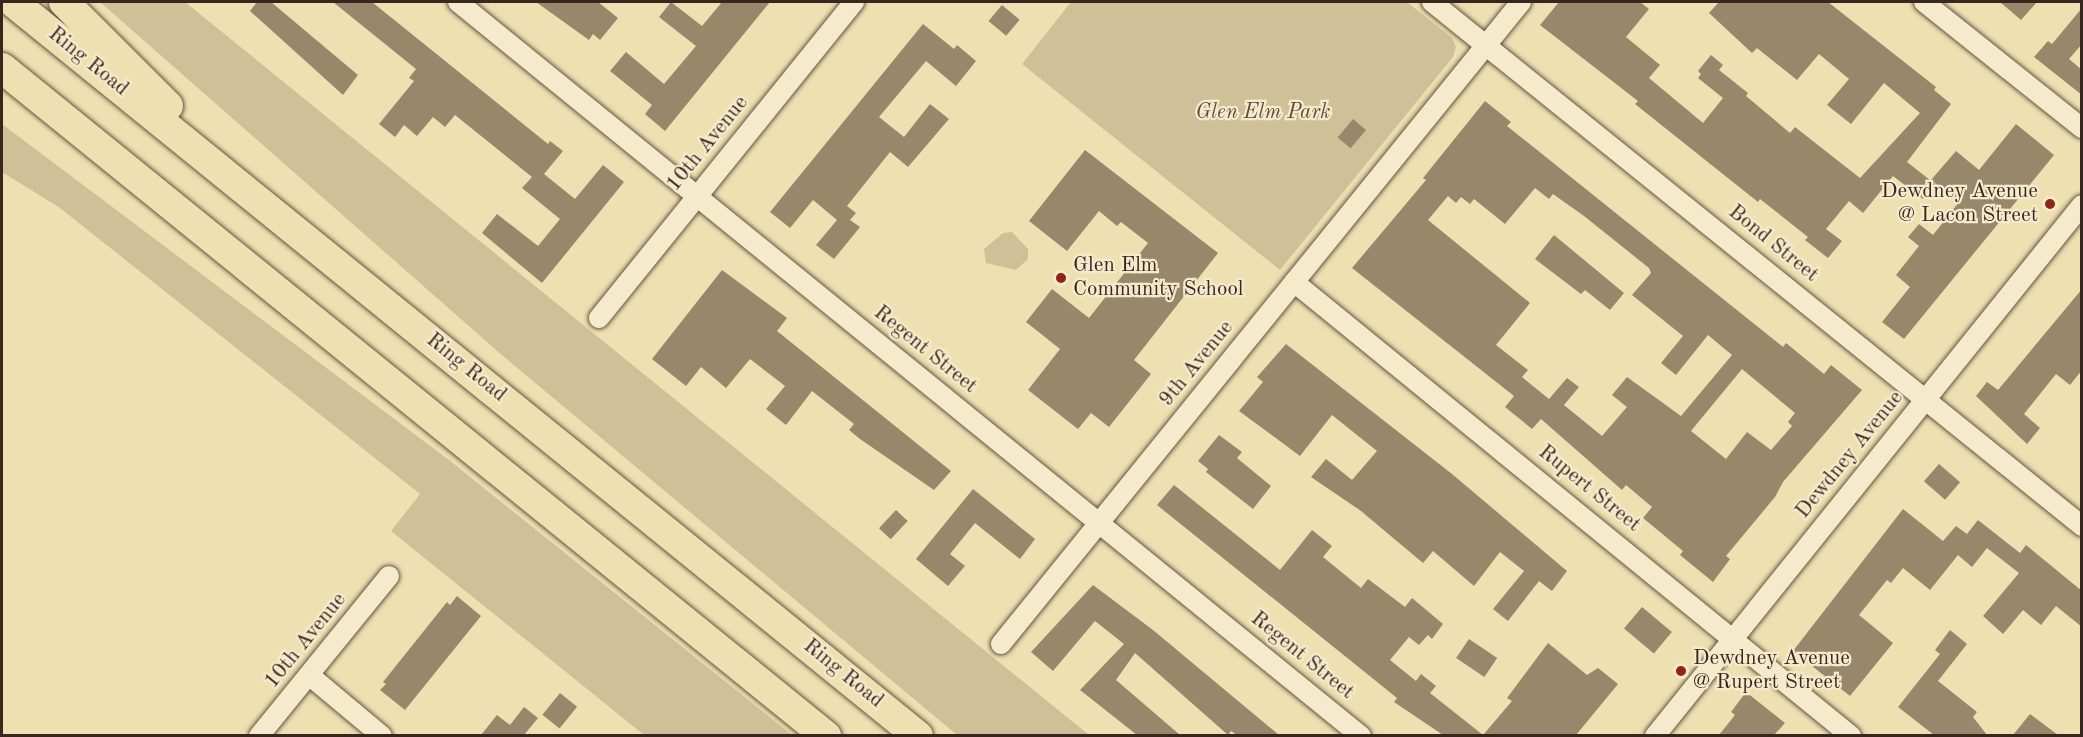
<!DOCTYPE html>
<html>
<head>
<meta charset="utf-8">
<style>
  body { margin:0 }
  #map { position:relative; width:2083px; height:737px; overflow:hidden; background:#efe0b1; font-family:"Old Standard TT",serif }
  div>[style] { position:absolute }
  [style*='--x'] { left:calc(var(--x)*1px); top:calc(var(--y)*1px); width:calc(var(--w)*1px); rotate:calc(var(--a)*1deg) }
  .green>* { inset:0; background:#d0c098 }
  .building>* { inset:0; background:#98876b; transform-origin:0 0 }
  .roads { filter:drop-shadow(0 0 2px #665444) drop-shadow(0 0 2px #665444) }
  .minor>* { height:20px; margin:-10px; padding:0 10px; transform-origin:10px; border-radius:10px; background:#f5ebcc }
  .highway>* { height:30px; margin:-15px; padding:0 15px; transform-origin:15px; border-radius:15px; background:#efe0b1 }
  .dots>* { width:16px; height:16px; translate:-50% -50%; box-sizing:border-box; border:3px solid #f5ebcc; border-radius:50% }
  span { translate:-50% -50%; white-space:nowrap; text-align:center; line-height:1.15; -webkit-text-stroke:4.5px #f5ebcc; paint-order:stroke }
  .street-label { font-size:21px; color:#39261f }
  .park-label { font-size:21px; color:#5f4c3d; font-style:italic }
  .poi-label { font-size:21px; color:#39261f }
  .right { translate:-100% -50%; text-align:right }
  .left { translate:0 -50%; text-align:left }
  .frame { position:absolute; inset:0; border:3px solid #39261f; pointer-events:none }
</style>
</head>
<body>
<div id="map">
  <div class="green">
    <div style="clip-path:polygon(100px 2px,185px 2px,1089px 735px,957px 735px,503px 356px)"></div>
    <div style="clip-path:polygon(1071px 2px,1407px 2px,1452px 38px,1456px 47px,1453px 57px,1280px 270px,1022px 64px)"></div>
    <div style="clip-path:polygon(2px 124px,449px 460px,792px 735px,644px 735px,391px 531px,420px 494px,60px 208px,2px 172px)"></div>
    <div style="clip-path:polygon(1012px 232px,1028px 249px,1028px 259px,1016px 270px,986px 263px,984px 249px,1003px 233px)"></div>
  </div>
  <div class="building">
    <div style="clip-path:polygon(257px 2px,271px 2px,358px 75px,343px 95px,250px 11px)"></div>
    <div style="clip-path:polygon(333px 2px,372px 2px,548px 144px,550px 141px,563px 151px,544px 174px,575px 199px,603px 165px,624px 182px,542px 283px,482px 233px,497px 214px,538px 246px,560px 219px,522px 188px,532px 177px,455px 115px,445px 127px,433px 117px,417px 136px,404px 125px,395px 137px,379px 124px,414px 81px,409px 78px,416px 69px)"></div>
    <div style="clip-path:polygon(536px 2px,598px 2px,618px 18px,600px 40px,593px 34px,589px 40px)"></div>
    <div style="clip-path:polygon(671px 2px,702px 26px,722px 2px,770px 2px,665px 131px,645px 114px,652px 105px,610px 71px,626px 52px,664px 84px,696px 46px,659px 17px)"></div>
    <div style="clip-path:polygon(1559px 2px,1640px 2px,1649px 9px,1626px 37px,1660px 65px,1649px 78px,1703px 123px,1723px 98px,1698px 78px,1701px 74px,1698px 71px,1711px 55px,1723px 65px,1719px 70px,1748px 93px,1746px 96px,1790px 133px,1795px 127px,1860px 178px,1920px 113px,1884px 83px,1851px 124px,1827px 105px,1849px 79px,1819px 54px,1797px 80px,1757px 48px,1752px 53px,1709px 13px,1719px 2px,1828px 2px,1936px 87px,1934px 90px,1951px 104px,1907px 162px,1935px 184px,1923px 199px,1893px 176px,1863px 213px,1849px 201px,1826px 229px,1842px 241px,1828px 258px,1805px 240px,1808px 237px,1760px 199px,1758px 202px,1635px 104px,1638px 101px,1540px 25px)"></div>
    <div style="clip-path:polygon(2000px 2px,2037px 2px,2021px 20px)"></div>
    <div style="left:1002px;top:5px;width:23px;height:21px;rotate:40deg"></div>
    <div style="clip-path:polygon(2082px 8px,2082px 44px,2069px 59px,2082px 70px,2082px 95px,2034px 57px,2048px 41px,2052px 44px)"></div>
    <div style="clip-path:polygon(923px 24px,954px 49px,957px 45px,976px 61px,956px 86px,926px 61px,879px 117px,904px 137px,930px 104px,949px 119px,908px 167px,890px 152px,847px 206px,856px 213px,850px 220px,860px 227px,834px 259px,816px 245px,837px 220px,813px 200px,790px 228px,770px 212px)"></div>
    <div style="clip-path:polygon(evenodd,1485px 101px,1511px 122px,1507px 126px,1783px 347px,1786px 343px,1824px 374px,1831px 365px,1862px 390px,1783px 482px,1775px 497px,1726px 556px,1730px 559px,1713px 582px,1680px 555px,1683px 551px,1643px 518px,1652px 507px,1626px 485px,1622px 490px,1541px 419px,1532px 429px,1505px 407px,1514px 396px,1352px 268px,1426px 180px,1423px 178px,1485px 101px,1535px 188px,1549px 199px,1553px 194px,1584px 216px,1649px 268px,1651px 273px,1632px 295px,1683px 336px,1661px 363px,1676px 375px,1708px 335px,1732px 355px,1681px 416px,1627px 377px,1612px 395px,1627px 407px,1602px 436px,1564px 405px,1579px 387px,1567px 378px,1549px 399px,1522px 377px,1528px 370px,1496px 345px,1530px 303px,1428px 220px,1448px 196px,1456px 203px,1461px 197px,1470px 204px,1474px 199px,1505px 224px,1535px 188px,1485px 101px,1742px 369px,1795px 413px,1788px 422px,1792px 426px,1771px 450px,1747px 432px,1726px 459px,1691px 431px,1742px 369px)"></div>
    <div style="left:1353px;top:119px;width:17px;height:24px;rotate:40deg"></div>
    <div style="clip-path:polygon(2016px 124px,2054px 155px,1904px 339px,1882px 322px,1910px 287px,1896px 275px,1919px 246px,1908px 237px,1919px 224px,1933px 235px,1959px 202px,1931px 180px,1956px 151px,1979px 170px)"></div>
    <div style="clip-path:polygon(1085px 150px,1218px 253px,1134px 360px,1151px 374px,1109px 427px,1091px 413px,1078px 429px,1028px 390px,1060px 349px,1026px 322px,1052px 289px,1089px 318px,1148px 243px,1121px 222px,1117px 226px,1099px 211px,1067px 251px,1029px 221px)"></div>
    <div style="clip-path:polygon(1554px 235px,1624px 293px,1610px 310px,1585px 290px,1581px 294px,1535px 259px)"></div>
    <div style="clip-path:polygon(722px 270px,787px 318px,777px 331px,951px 471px,934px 490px,860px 439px,849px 430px,854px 424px,812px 391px,786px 425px,766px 409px,785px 386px,750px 359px,726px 388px,701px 367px,686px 386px,652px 359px)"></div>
    <div style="clip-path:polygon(2082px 289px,2082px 370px,2070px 385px,2056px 374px,2024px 414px,2040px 428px,2027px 444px,1976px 396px,1987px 382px,1998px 390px)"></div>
    <div style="clip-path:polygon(1286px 344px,1452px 474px,1567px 571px,1552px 591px,1539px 581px,1508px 621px,1493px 609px,1524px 571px,1500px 552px,1474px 586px,1433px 551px,1423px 563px,1361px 511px,1311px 477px,1326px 459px,1352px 480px,1377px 451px,1332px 415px,1300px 456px,1239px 411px,1263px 382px,1257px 377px)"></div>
    <div style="clip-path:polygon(1219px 435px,1242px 452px,1237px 458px,1271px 486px,1253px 509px,1206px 472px,1208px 469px,1198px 461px)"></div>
    <div style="left:1939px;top:464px;width:28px;height:23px;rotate:41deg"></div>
    <div style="clip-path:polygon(1174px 485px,1280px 570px,1312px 530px,1332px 546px,1323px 557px,1361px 588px,1368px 579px,1405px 607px,1412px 598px,1443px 624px,1432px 639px,1428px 635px,1419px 645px,1409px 637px,1390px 660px,1416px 681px,1421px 674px,1436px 686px,1430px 693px,1483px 735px,1443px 735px,1394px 702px,1397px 698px,1157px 505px)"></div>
    <div style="clip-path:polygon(973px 489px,1035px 539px,1020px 559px,975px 523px,950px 554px,965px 566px,948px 586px,916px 559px)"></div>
    <div style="clip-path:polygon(1903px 509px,1943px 541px,1956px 526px,1967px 534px,1978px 520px,2020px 553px,2026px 545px,2082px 591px,2082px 627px,2056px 606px,2041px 625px,2023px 610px,2003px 634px,1983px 616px,2019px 573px,1987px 548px,1972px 567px,1958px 555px,1930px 590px,1903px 568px,1891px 583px,1887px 580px,1859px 615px,1893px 643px,1850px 696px,1793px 651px)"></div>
    <div style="left:896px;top:510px;width:16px;height:25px;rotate:43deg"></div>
    <div style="clip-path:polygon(1093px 585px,1153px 630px,1279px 735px,1237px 735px,1231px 731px,1228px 735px,1135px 653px,1116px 680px,1180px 735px,1137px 735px,1080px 690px,1124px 644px,1095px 621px,1053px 671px,1031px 652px)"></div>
    <div style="clip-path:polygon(457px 596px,481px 616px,405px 710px,380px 690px,386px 684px,383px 682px,447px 602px,450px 605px)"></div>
    <div style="left:1642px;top:607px;width:39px;height:28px;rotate:40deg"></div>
    <div style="clip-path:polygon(1950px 630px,1967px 644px,1938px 681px,1977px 712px,1973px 717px,1987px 735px,1934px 735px,1898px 707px,1940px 654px,1935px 650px)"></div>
    <div style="left:1469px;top:639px;width:34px;height:23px;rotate:34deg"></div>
    <div style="clip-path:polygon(1548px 643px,1587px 675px,1598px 668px,1618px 684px,1576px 735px,1483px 735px,1512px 701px,1507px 698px)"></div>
    <div style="clip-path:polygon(1746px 692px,1785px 723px,1774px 735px,1719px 735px,1735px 715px,1731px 712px)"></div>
    <div style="left:560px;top:693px;width:22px;height:28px;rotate:39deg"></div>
    <div style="clip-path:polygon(524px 707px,538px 718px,524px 735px,481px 735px,497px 715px,510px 725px)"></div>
    <div style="clip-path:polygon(2030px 714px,2058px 735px,2013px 735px)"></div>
  </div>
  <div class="roads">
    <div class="minor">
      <div style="--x:458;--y:2;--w:1164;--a:39.11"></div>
      <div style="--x:1432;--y:2;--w:835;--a:38.87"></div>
      <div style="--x:1924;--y:2;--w:202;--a:38.6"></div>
      <div style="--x:1294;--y:282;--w:719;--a:39.18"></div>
      <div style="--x:599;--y:318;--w:406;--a:-51.1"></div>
      <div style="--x:1001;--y:644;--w:826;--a:-50.99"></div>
      <div style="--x:309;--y:675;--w:95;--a:39.9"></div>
      <div style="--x:259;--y:736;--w:206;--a:-50.9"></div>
      <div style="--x:1655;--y:736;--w:681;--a:-51.2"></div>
    </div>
    <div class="highway">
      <div style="--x:13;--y:2;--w:1165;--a:39.04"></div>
      <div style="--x:64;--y:2;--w:147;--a:45"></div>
      <div style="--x:2;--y:68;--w:1061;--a:39.03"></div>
    </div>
  </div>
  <div class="dots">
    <div style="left:2050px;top:204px;background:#8f2418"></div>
    <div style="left:1061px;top:278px;background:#8f2418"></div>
    <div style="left:1681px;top:671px;background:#8f2418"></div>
  </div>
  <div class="street-label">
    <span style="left:88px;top:62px;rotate:39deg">Ring Road</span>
    <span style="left:708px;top:144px;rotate:-51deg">10th Avenue</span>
    <span style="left:1773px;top:244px;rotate:39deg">Bond Street</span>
    <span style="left:925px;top:350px;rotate:39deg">Regent Street</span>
    <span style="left:1197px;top:364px;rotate:-51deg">9th Avenue</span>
    <span style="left:466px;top:368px;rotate:39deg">Ring Road</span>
    <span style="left:1850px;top:455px;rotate:-51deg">Dewdney Avenue</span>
    <span style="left:1589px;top:489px;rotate:39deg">Rupert Street</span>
    <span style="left:306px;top:641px;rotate:-51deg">10th Avenue</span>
    <span style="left:1302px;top:656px;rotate:39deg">Regent Street</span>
    <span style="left:843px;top:674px;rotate:39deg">Ring Road</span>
  </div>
  <div class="park-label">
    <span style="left:1263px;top:113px">Glen Elm Park</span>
  </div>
  <div class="poi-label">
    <span class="right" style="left:2038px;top:204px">Dewdney Avenue<br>@ Lacon Street</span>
    <span class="left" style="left:1073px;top:278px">Glen Elm<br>Community School</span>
    <span class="left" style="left:1693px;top:671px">Dewdney Avenue<br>@ Rupert Street</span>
  </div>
  <div class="frame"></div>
</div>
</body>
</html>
